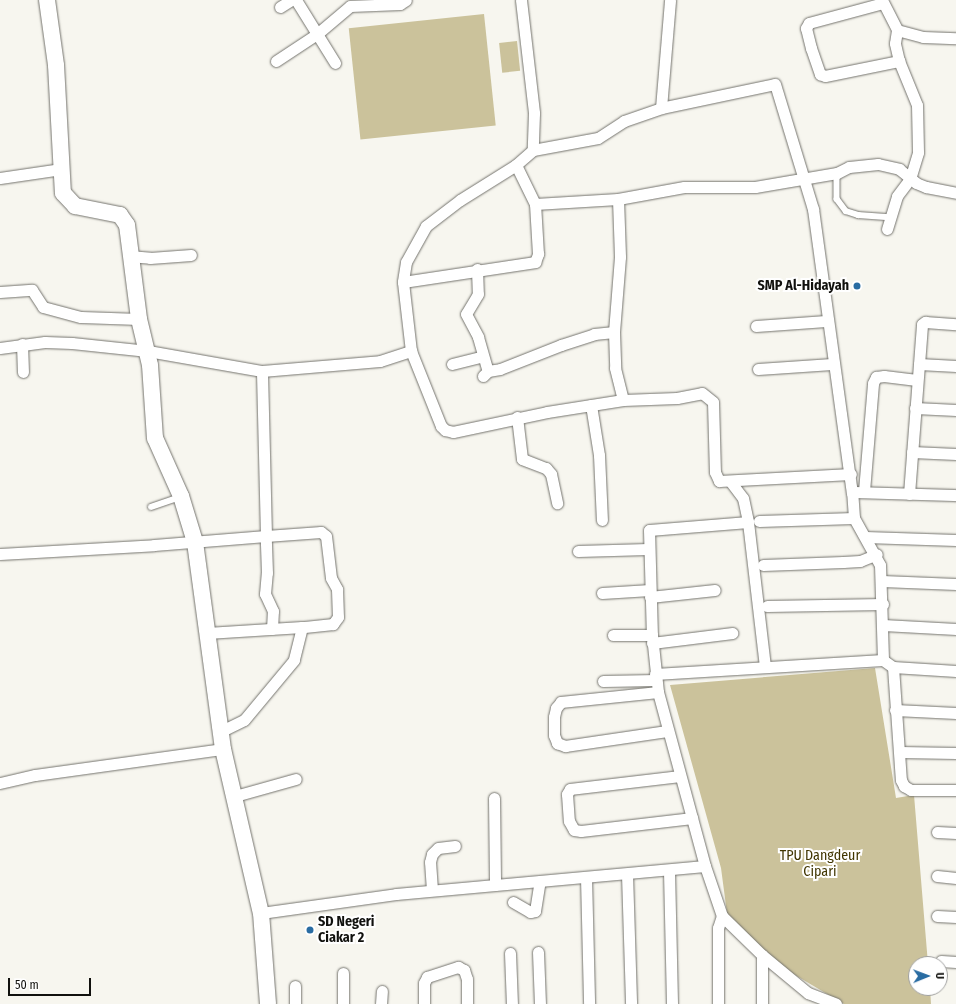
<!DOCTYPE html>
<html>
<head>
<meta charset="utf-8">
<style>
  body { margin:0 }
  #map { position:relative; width:956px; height:1004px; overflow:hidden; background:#f7f6ef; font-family:"Fira Sans Condensed",sans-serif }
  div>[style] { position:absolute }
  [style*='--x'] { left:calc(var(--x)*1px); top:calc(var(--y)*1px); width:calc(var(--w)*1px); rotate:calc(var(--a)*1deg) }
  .green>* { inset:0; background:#cbc29b; transform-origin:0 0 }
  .roads { filter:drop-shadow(0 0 1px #74736d) drop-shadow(0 0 1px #74736d) }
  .lane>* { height:5.5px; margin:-2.75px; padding:0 2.75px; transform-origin:2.75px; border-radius:2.75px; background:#fff }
  .street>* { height:11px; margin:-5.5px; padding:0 5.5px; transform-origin:5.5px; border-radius:5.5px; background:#fff }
  .secondary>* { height:16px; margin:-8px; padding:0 8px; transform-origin:8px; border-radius:8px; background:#fff }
  .dots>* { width:11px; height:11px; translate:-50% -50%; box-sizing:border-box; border:2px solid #fff; border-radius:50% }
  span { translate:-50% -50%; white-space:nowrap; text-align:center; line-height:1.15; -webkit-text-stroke:4px #fff; paint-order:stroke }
  .poi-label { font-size:14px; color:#11110e; font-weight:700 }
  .right { translate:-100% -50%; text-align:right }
  .left { translate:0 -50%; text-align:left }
  .park-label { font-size:14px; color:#403500 }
  .north { position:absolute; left:908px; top:956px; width:40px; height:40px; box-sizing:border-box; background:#fff; border:1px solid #a0a09f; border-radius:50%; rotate:89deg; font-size:11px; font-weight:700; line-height:16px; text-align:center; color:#11110e }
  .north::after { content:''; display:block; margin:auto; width:14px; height:18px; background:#296ca2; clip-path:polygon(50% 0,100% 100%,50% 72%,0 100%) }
  .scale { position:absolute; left:8px; top:978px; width:83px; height:18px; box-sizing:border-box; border:2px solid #11110e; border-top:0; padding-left:5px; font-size:12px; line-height:14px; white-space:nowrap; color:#11110e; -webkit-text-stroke:3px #fff; paint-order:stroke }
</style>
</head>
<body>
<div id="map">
  <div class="green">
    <div style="left:484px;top:14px;width:112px;height:136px;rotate:84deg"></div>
    <div style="left:517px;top:41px;width:30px;height:18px;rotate:84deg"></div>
    <div style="clip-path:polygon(875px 668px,896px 798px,914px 795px,928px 964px,916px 964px,916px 988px,930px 988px,931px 1004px,844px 1004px,768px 959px,728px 921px,721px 868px,670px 685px)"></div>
  </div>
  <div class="roads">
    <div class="lane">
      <div style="--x:837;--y:173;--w:26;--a:90"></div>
      <div style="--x:837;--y:199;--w:15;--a:53"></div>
      <div style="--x:846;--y:211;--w:13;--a:18"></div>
      <div style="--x:858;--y:215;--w:31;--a:4"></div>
      <div style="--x:151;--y:507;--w:31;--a:-19"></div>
    </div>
    <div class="street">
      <div style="--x:296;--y:0;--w:74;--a:58.2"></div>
      <div style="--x:521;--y:0;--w:114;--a:83.4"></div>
      <div style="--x:534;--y:113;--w:37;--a:92"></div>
      <div style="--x:533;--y:150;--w:23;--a:139"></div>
      <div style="--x:516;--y:165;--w:66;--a:148"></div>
      <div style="--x:460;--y:200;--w:43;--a:142.6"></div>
      <div style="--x:426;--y:226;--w:41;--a:119.1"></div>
      <div style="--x:406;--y:262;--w:20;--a:99"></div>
      <div style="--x:403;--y:282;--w:69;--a:83.4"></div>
      <div style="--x:411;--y:351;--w:81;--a:68.2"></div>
      <div style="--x:441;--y:426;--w:6;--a:45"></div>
      <div style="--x:445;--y:430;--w:8;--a:14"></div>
      <div style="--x:453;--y:432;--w:96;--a:-12"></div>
      <div style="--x:547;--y:412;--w:77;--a:-9"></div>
      <div style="--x:623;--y:400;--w:54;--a:-2.1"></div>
      <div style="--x:677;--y:398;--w:25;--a:-11"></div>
      <div style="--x:702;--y:393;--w:14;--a:39"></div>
      <div style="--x:713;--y:402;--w:70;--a:88.4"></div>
      <div style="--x:715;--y:472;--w:10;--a:66"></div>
      <div style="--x:719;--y:481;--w:132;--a:-3"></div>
      <div style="--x:882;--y:0;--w:34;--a:63"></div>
      <div style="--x:897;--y:30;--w:27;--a:15"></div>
      <div style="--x:923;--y:37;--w:33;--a:2"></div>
      <div style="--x:883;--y:3;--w:77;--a:164.9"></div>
      <div style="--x:809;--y:23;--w:6;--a:121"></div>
      <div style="--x:806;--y:28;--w:21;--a:76"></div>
      <div style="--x:811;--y:48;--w:28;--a:71"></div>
      <div style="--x:820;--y:74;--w:5;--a:22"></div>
      <div style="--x:825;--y:76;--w:76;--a:-11.5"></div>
      <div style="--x:280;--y:7;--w:13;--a:-32"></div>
      <div style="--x:276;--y:61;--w:49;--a:-33.4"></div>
      <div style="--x:317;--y:34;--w:43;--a:-40.3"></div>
      <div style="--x:350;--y:6;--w:50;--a:-2.3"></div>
      <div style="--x:400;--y:4;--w:7;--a:-34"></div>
      <div style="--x:661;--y:108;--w:108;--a:-85.2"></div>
      <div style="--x:533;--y:150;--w:66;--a:-10.5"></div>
      <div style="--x:598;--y:138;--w:31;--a:-33"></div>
      <div style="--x:624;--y:121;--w:39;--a:-19"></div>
      <div style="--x:661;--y:108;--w:116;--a:-11.9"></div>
      <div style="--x:775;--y:84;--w:131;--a:73.1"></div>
      <div style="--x:813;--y:209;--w:286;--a:82.2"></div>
      <div style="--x:516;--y:165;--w:43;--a:64"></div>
      <div style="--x:535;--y:204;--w:83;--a:-3.4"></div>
      <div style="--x:618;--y:199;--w:67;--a:-10.3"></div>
      <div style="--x:684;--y:187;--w:71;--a:0"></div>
      <div style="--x:755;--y:187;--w:83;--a:-9.7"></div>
      <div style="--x:837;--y:173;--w:13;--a:-27"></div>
      <div style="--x:849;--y:167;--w:29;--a:-6"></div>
      <div style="--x:878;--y:164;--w:22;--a:13"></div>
      <div style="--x:899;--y:169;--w:22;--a:39"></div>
      <div style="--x:916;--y:183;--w:11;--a:22"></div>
      <div style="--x:926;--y:187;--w:31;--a:11"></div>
      <div style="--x:0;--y:178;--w:62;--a:-8.4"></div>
      <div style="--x:618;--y:199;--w:58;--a:88"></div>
      <div style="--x:620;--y:257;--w:75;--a:94.6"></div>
      <div style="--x:614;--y:332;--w:36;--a:88"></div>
      <div style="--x:615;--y:368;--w:33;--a:76"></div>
      <div style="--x:887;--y:229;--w:34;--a:-73"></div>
      <div style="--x:897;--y:196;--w:21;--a:-53"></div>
      <div style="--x:910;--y:179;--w:28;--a:-73"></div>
      <div style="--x:918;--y:152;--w:47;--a:-91.2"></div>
      <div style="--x:917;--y:105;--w:48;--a:-112.2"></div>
      <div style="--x:899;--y:61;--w:18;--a:-103"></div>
      <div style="--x:895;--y:43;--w:13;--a:-81"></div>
      <div style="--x:129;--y:256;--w:21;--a:5"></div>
      <div style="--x:150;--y:258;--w:41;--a:-4.2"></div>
      <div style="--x:477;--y:269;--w:25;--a:88"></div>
      <div style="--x:478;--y:294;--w:23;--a:121"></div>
      <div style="--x:466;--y:314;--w:26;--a:62"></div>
      <div style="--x:478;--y:337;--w:35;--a:74"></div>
      <div style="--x:403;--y:282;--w:134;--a:-8.6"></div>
      <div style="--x:535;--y:262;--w:9;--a:-69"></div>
      <div style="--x:538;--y:254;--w:50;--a:-93.4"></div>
      <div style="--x:0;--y:292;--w:32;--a:-4"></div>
      <div style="--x:32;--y:290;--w:20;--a:57"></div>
      <div style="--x:43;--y:307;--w:39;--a:15"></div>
      <div style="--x:81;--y:317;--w:58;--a:2"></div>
      <div style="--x:756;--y:326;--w:70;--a:-4.1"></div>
      <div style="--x:22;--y:344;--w:28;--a:88"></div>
      <div style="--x:0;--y:348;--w:45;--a:-7.6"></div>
      <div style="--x:45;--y:342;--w:27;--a:2"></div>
      <div style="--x:72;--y:343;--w:76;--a:6"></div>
      <div style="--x:148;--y:351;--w:116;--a:10"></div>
      <div style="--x:262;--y:371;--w:118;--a:-4.8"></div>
      <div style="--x:380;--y:361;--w:33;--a:-18"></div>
      <div style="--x:452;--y:364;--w:32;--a:-14"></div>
      <div style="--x:919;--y:364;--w:37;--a:3"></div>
      <div style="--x:758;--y:369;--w:74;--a:-3.9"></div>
      <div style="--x:483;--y:376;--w:7;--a:-45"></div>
      <div style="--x:488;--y:371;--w:12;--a:-9"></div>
      <div style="--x:500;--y:369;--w:66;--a:-21.5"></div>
      <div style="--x:561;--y:345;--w:35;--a:-18"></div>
      <div style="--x:594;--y:334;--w:20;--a:-6"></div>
      <div style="--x:591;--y:405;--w:51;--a:80.9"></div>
      <div style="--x:599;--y:455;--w:65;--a:87.4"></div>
      <div style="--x:915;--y:408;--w:41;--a:2.8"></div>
      <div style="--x:517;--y:417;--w:42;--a:83.2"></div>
      <div style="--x:522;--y:459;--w:26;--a:21"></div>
      <div style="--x:546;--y:468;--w:8;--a:50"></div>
      <div style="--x:551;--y:474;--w:30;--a:78"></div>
      <div style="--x:912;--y:452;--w:44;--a:2.6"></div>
      <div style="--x:730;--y:481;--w:21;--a:53"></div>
      <div style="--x:743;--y:498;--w:25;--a:78"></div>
      <div style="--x:748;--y:522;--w:145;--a:83.3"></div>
      <div style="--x:864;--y:491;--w:108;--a:-85.2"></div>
      <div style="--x:873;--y:383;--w:7;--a:-63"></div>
      <div style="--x:876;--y:377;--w:8;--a:-7"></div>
      <div style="--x:884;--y:376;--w:33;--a:7"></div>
      <div style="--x:909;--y:494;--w:170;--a:-85.6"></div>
      <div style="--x:922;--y:324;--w:4;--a:-34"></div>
      <div style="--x:925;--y:322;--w:31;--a:4"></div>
      <div style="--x:759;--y:521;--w:95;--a:-1.8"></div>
      <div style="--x:748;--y:522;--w:99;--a:175.4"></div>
      <div style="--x:649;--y:530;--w:105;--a:88.4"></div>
      <div style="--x:652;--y:635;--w:57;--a:84"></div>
      <div style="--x:658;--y:692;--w:180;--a:74.9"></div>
      <div style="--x:705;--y:866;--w:53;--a:71.2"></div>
      <div style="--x:722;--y:916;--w:56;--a:44.3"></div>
      <div style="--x:762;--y:955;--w:60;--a:39.6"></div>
      <div style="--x:808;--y:993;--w:30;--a:21"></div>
      <div style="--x:865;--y:537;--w:91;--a:1.9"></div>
      <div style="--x:578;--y:551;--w:70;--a:-1.6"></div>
      <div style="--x:0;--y:554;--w:154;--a:-3.3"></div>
      <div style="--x:154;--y:545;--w:112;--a:-4.6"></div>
      <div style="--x:266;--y:536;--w:165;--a:-91.4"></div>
      <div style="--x:763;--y:565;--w:80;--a:-2.1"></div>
      <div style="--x:843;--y:562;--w:17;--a:-3"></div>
      <div style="--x:860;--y:561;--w:18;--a:-22"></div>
      <div style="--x:882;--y:581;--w:74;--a:2.3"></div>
      <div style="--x:602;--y:593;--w:48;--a:-3.6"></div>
      <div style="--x:650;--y:597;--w:65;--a:-6.1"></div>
      <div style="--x:767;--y:606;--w:116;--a:-1"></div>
      <div style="--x:883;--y:625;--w:73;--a:3.1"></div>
      <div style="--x:272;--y:629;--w:18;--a:-87"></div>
      <div style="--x:273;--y:611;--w:19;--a:-115"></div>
      <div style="--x:265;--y:594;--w:21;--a:-85"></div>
      <div style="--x:267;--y:573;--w:37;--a:-92"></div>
      <div style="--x:266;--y:536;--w:55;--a:-4.2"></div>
      <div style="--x:321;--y:532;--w:6;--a:39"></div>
      <div style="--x:326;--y:536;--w:42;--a:83.2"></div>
      <div style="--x:331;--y:578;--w:13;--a:61"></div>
      <div style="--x:337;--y:589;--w:28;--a:88"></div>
      <div style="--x:338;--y:617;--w:9;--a:126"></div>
      <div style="--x:333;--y:624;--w:31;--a:174"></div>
      <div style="--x:207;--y:633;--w:95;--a:-3.6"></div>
      <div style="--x:302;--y:627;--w:34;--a:104"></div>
      <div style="--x:294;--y:660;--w:78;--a:129.8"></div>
      <div style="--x:244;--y:720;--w:25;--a:154"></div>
      <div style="--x:613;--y:635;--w:39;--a:0"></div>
      <div style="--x:652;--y:643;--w:81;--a:-7.1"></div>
      <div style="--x:883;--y:660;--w:95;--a:-91.8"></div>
      <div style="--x:880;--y:565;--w:54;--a:-119"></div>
      <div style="--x:854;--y:518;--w:26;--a:-94"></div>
      <div style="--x:852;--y:492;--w:104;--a:1.7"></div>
      <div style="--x:893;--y:667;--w:63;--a:3.6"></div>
      <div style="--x:655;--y:674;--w:228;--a:-3.5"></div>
      <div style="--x:883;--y:660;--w:12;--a:35"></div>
      <div style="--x:893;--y:667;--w:113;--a:86"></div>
      <div style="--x:901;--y:780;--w:7;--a:63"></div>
      <div style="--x:904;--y:786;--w:8;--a:30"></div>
      <div style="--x:911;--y:790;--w:45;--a:0"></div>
      <div style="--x:603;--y:681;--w:53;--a:-1.1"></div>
      <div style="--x:658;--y:692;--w:98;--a:174.1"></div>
      <div style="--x:561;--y:702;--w:8;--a:130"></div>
      <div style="--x:556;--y:708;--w:9;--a:103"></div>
      <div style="--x:554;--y:717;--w:18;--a:90"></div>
      <div style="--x:554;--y:735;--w:9;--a:69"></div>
      <div style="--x:557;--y:743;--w:9;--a:21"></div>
      <div style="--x:565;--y:746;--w:103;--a:-8.4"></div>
      <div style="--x:895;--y:710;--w:61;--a:2.8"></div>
      <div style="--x:900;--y:752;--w:56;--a:1"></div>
      <div style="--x:680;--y:776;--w:111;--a:173.3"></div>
      <div style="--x:570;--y:789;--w:6;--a:121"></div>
      <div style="--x:567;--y:794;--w:27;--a:86"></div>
      <div style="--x:569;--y:821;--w:10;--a:61"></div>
      <div style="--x:574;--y:830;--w:7;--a:8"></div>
      <div style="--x:581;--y:831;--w:112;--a:-6.7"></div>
      <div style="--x:0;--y:783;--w:36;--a:-13"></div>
      <div style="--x:35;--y:775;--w:190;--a:-7.9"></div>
      <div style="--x:235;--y:796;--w:63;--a:-15.6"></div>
      <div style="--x:494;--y:798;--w:87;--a:89.3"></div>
      <div style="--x:937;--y:832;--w:19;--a:3"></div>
      <div style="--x:669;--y:871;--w:133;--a:88.7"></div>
      <div style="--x:627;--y:874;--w:130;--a:88.2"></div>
      <div style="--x:937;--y:876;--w:19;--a:6"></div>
      <div style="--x:586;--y:877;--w:127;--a:88.6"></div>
      <div style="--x:432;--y:890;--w:28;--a:-94"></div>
      <div style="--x:430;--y:862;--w:8;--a:-76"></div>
      <div style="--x:432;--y:854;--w:8;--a:-45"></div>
      <div style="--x:438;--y:848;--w:17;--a:-7"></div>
      <div style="--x:513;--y:902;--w:20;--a:30"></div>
      <div style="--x:530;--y:912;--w:5;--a:-11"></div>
      <div style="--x:535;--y:911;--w:30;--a:-81"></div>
      <div style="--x:261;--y:913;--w:136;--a:-8"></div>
      <div style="--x:396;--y:894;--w:310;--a:-5.2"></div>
      <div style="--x:937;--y:916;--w:19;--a:3"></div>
      <div style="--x:538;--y:952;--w:52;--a:87.8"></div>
      <div style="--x:510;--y:953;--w:51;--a:87.8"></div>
      <div style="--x:762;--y:955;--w:49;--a:90"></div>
      <div style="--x:941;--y:961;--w:15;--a:4"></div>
      <div style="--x:295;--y:986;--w:18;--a:90"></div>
      <div style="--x:343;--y:1004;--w:31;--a:-90"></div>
      <div style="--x:381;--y:1004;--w:13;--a:-86"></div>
      <div style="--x:424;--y:1004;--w:21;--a:-90"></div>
      <div style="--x:424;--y:983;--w:7;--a:-63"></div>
      <div style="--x:427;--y:977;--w:33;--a:-18"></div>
      <div style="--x:458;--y:967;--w:7;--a:27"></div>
      <div style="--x:464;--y:970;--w:9;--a:72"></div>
      <div style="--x:467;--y:979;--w:25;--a:90"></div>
      <div style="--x:718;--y:1004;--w:76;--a:-90"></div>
      <div style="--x:718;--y:928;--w:13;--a:-72"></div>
    </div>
    <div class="secondary">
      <div style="--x:47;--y:0;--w:66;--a:82.1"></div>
      <div style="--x:56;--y:65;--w:128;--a:86.9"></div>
      <div style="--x:63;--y:193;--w:18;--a:47"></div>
      <div style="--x:75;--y:206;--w:46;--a:11.3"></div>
      <div style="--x:120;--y:215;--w:12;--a:55"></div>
      <div style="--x:127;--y:225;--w:95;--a:82.7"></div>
      <div style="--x:139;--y:319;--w:47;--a:76.6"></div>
      <div style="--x:150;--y:365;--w:73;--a:86.1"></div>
      <div style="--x:155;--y:438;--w:64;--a:65.9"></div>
      <div style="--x:181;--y:496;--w:48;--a:73.1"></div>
      <div style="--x:195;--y:542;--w:209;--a:82.3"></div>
      <div style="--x:223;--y:749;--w:168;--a:77"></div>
      <div style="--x:261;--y:913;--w:91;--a:85.6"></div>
    </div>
  </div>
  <div class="dots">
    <div style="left:857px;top:286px;background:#296ca2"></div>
    <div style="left:310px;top:930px;background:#296ca2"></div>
  </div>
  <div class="poi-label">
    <span class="right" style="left:849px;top:286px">SMP Al-Hidayah</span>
    <span class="left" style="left:318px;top:930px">SD Negeri<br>Ciakar 2</span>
  </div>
  <div class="park-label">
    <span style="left:820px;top:864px">TPU Dangdeur<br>Cipari</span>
  </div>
  <div class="north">U</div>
  <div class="scale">50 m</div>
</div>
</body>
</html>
